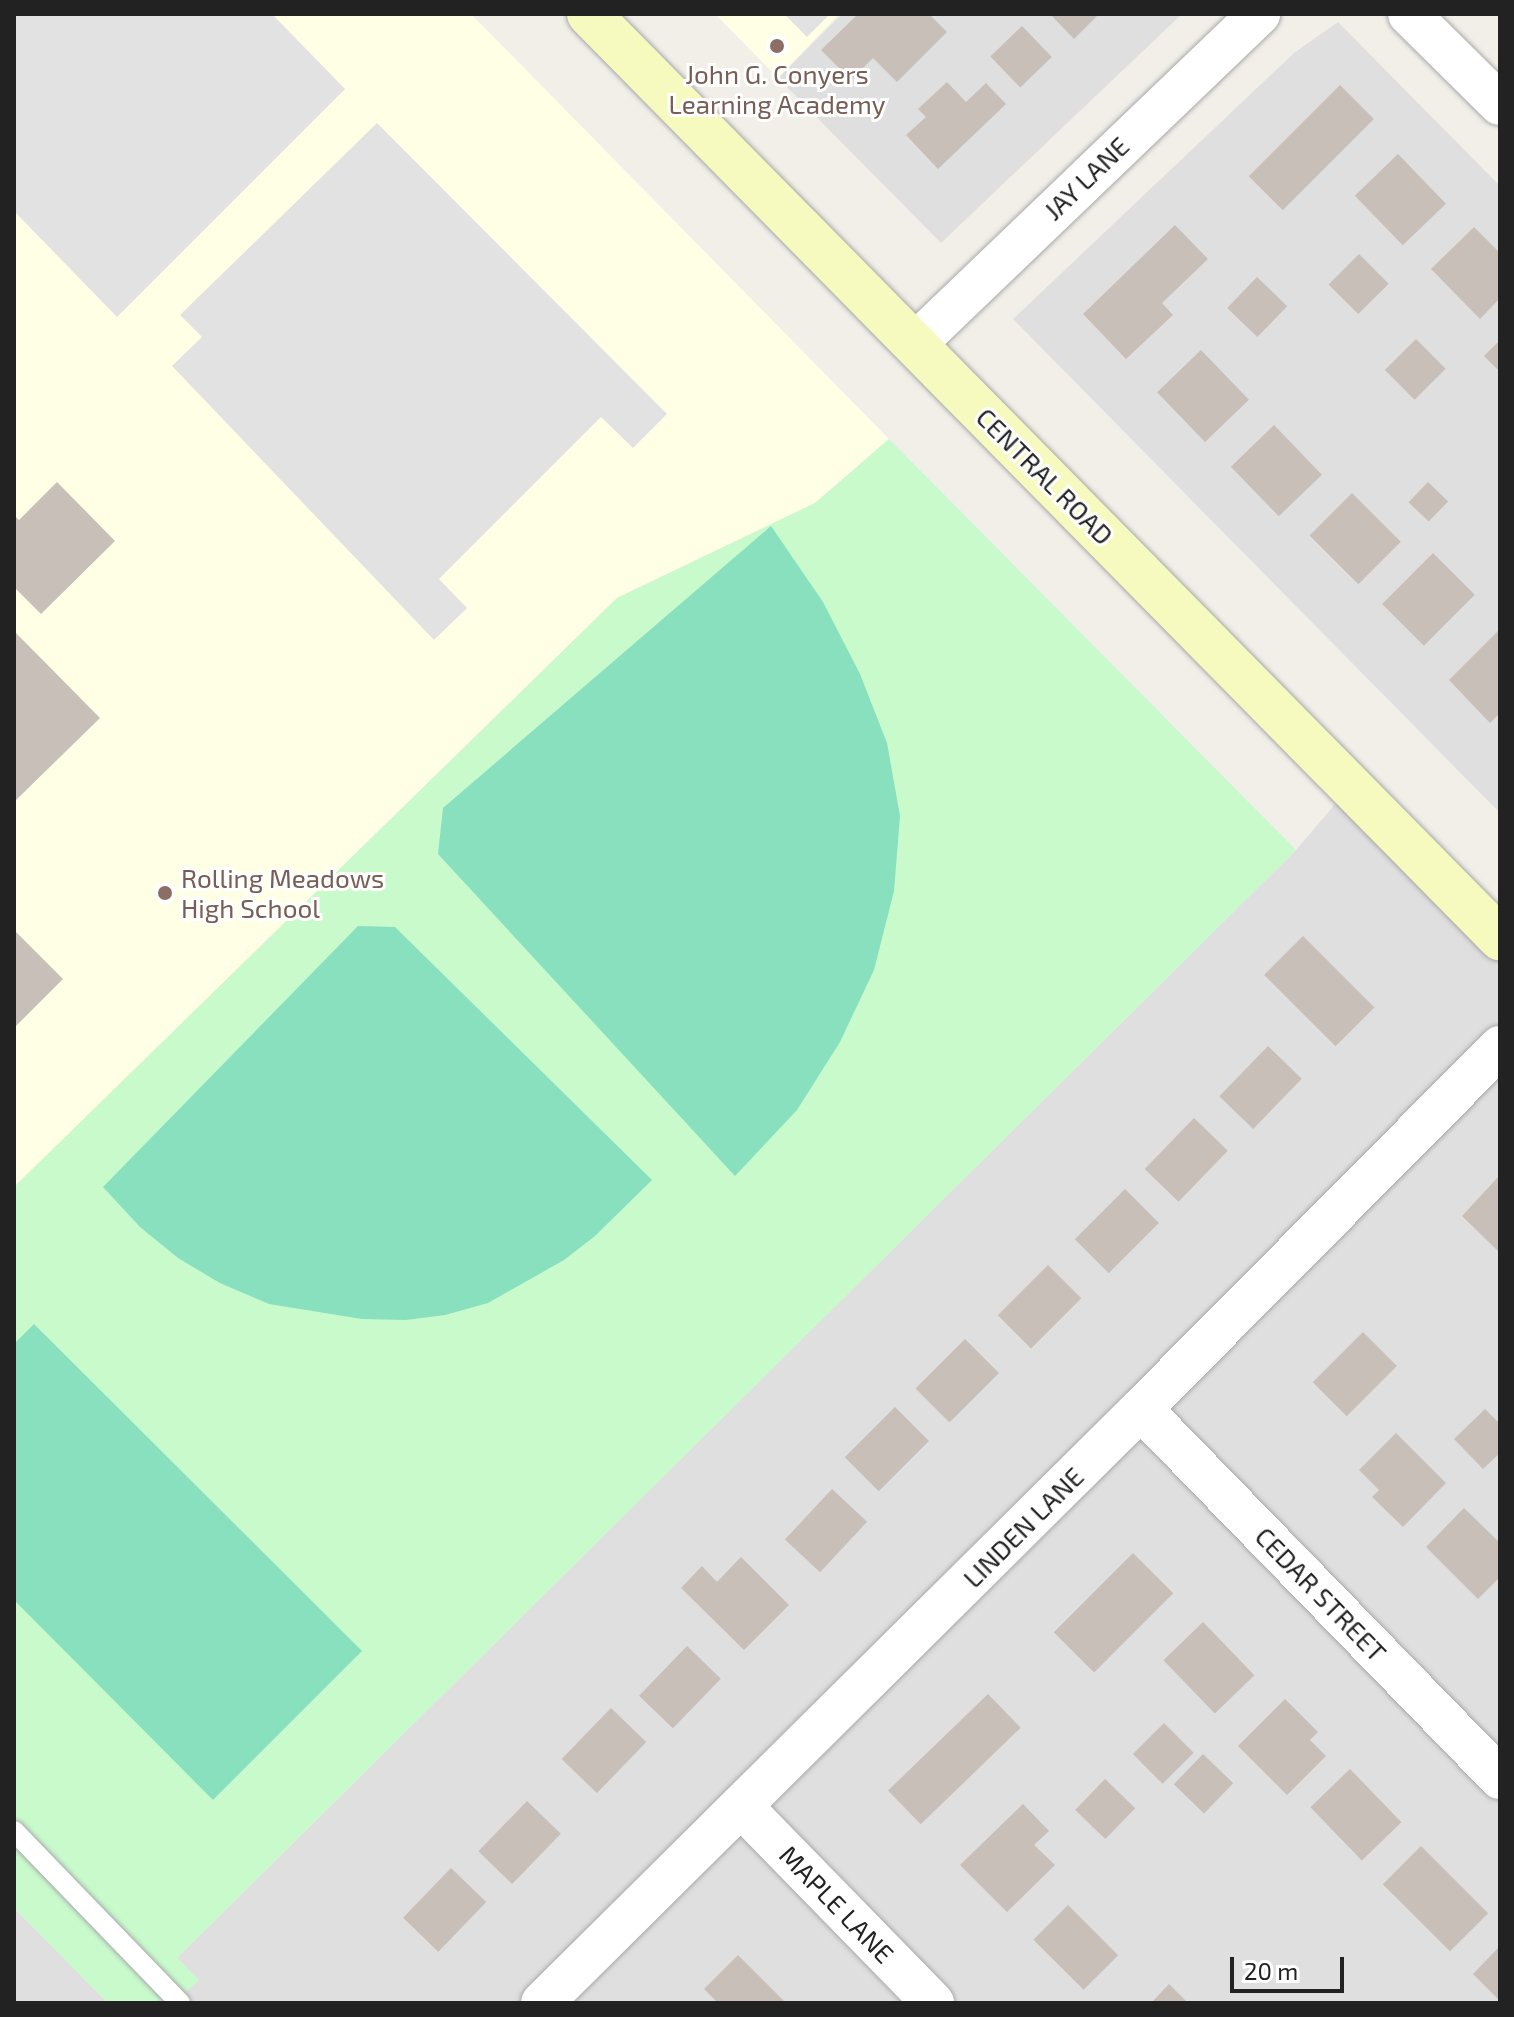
<!DOCTYPE html>
<html>
<head>
<meta charset="utf-8">
<style>
  body { margin:0 }
  #map { position:relative; width:1514px; height:2017px; overflow:hidden; background:#f2efe9; font-family:"Exo 2",sans-serif }
  div>[style] { position:absolute }
  [style*='--x'] { left:calc(var(--x)*1px); top:calc(var(--y)*1px); width:calc(var(--w)*1px); rotate:calc(var(--a)*1deg) }
  .residential>* { inset:0; background:#e0dfdf }
  .education>* { inset:0; background:#ffffe5 }
  .park>* { inset:0; background:#c8facc }
  .pitch>* { inset:0; background:#88e0be }
  .parking>* { inset:0; background:#e2e2e2 }
  .building>* { inset:0; background:#c7bfb8; transform-origin:0 0 }
  .roads { filter:drop-shadow(0 0 2px #a9a9a9) drop-shadow(0 0 2px #a9a9a9) }
  .lane>* { height:20px; margin:-10px; padding:0 10px; transform-origin:10px; border-radius:10px; background:#fff }
  .street>* { height:42px; margin:-21px; padding:0 21px; transform-origin:21px; border-radius:21px; background:#fff }
  .secondary>* { height:44px; margin:-22px; padding:0 22px; transform-origin:22px; border-radius:22px; background:#f7fabf }
  .dots>* { width:22px; height:22px; translate:-50% -50%; box-sizing:border-box; border:4px solid #fff; border-radius:50% }
  span { translate:-50% -50%; white-space:nowrap; text-align:center; line-height:1.15; -webkit-text-stroke:6px #fff; paint-order:stroke }
  .education-label { font-size:26px; color:#785e54 }
  .left { translate:0 -50%; text-align:left }
  .street-label { font-size:26px; color:#222 }
  .frame { position:absolute; inset:0; border:16px solid #222; pointer-events:none }
  .scale { position:absolute; left:1230px; top:1957px; width:114px; height:36px; box-sizing:border-box; border:4px solid #222; border-top:0; padding-left:10px; font-size:24px; line-height:28px; white-space:nowrap; color:#222; -webkit-text-stroke:6px #fff; paint-order:stroke }
</style>
</head>
<body>
<div id="map">
  <div class="residential">
    <div style="clip-path:polygon(842px 14px,1182px 14px,941px 243px,778px 78px)"></div>
    <div style="clip-path:polygon(1338px 22px,1500px 186px,1500px 813px,1013px 319px,1294px 53px)"></div>
    <div style="clip-path:polygon(1348px 789px,1500px 940px,1500px 2003px,174px 2003px,198px 1980px,177px 1958px,1296px 850px)"></div>
    <div style="clip-path:polygon(14px 1908px,108px 2003px,14px 2003px)"></div>
  </div>
  <div class="education">
    <div style="clip-path:polygon(14px 14px,471px 14px,889px 439px,815px 503px,617px 598px,14px 1187px)"></div>
    <div style="clip-path:polygon(715px 14px,839px 14px,778px 78px)"></div>
  </div>
  <div class="park">
    <div style="clip-path:polygon(889px 439px,1296px 850px,177px 1958px,199px 1980px,174px 2003px,108px 2003px,14px 1908px,14px 1187px,617px 598px,815px 503px)"></div>
  </div>
  <div class="pitch">
    <div style="clip-path:polygon(771px 526px,823px 602px,860px 674px,887px 743px,900px 816px,894px 891px,874px 970px,840px 1042px,797px 1110px,735px 1176px,438px 854px,443px 808px)"></div>
    <div style="clip-path:polygon(358px 926px,395px 927px,652px 1180px,595px 1236px,564px 1260px,488px 1303px,445px 1315px,406px 1320px,362px 1319px,269px 1304px,220px 1283px,178px 1258px,140px 1227px,103px 1187px)"></div>
    <div style="clip-path:polygon(34px 1324px,362px 1651px,213px 1800px,14px 1600px,14px 1344px)"></div>
  </div>
  <div class="parking">
    <div style="clip-path:polygon(14px 14px,272px 14px,345px 89px,117px 317px,14px 211px)"></div>
    <div style="clip-path:polygon(784px 14px,830px 14px,807px 37px)"></div>
    <div style="clip-path:polygon(377px 123px,667px 414px,633px 448px,601px 417px,439px 579px,467px 608px,434px 640px,172px 366px,202px 337px,180px 315px)"></div>
  </div>
  <div class="building">
    <div style="clip-path:polygon(858px 14px,929px 14px,947px 32px,897px 82px,873px 58px,851px 80px,821px 50px)"></div>
    <div style="clip-path:polygon(1050px 14px,1099px 14px,1074px 39px)"></div>
    <div style="left:1022px;top:26px;width:43px;height:44px;rotate:46deg"></div>
    <div style="clip-path:polygon(947px 82px,966px 102px,986px 83px,1006px 104px,938px 169px,906px 135px,926px 117px,918px 109px)"></div>
    <div style="left:1340px;top:85px;width:48px;height:129px;rotate:45deg"></div>
    <div style="left:1398px;top:154px;width:69px;height:60px;rotate:46deg"></div>
    <div style="clip-path:polygon(1175px 225px,1208px 259px,1162px 303px,1173px 315px,1126px 359px,1083px 314px)"></div>
    <div style="clip-path:polygon(1474px 227px,1500px 253px,1500px 298px,1480px 319px,1431px 269px)"></div>
    <div style="left:1359px;top:254px;width:42px;height:43px;rotate:45deg"></div>
    <div style="left:1257px;top:277px;width:42px;height:43px;rotate:44deg"></div>
    <div style="left:1416px;top:339px;width:42px;height:44px;rotate:45deg"></div>
    <div style="clip-path:polygon(1500px 340px,1500px 372px,1484px 356px)"></div>
    <div style="left:1201px;top:350px;width:69px;height:61px;rotate:46deg"></div>
    <div style="left:1274px;top:425px;width:69px;height:60px;rotate:46deg"></div>
    <div style="clip-path:polygon(57px 482px,115px 541px,41px 614px,14px 587px,14px 515px,19px 520px)"></div>
    <div style="left:1428px;top:482px;width:28px;height:28px;rotate:44deg"></div>
    <div style="left:1352px;top:493px;width:69px;height:60px;rotate:45deg"></div>
    <div style="left:1433px;top:553px;width:59px;height:72px;rotate:45deg"></div>
    <div style="clip-path:polygon(1500px 629px,1500px 713px,1490px 723px,1449px 680px)"></div>
    <div style="clip-path:polygon(14px 631px,100px 718px,14px 802px)"></div>
    <div style="clip-path:polygon(14px 930px,63px 979px,14px 1028px)"></div>
    <div style="left:1303px;top:936px;width:101px;height:55px;rotate:45deg"></div>
    <div style="left:1268px;top:1046px;width:47px;height:70px;rotate:44deg"></div>
    <div style="left:1194px;top:1118px;width:47px;height:71px;rotate:44deg"></div>
    <div style="clip-path:polygon(1500px 1175px,1500px 1249px,1498px 1251px,1462px 1216px)"></div>
    <div style="left:1125px;top:1189px;width:48px;height:71px;rotate:45deg"></div>
    <div style="left:1048px;top:1265px;width:47px;height:71px;rotate:45deg"></div>
    <div style="left:1363px;top:1332px;width:48px;height:71px;rotate:45deg"></div>
    <div style="left:965px;top:1339px;width:48px;height:70px;rotate:45deg"></div>
    <div style="left:895px;top:1407px;width:48px;height:71px;rotate:45deg"></div>
    <div style="clip-path:polygon(1485px 1409px,1500px 1424px,1500px 1453px,1483px 1469px,1454px 1439px)"></div>
    <div style="clip-path:polygon(1396px 1433px,1446px 1483px,1403px 1527px,1372px 1497px,1379px 1490px,1359px 1470px)"></div>
    <div style="left:832px;top:1489px;width:48px;height:69px;rotate:43deg"></div>
    <div style="clip-path:polygon(1464px 1508px,1500px 1543px,1500px 1577px,1478px 1599px,1426px 1547px)"></div>
    <div style="left:1133px;top:1553px;width:57px;height:112px;rotate:45deg"></div>
    <div style="clip-path:polygon(741px 1557px,789px 1605px,744px 1650px,681px 1588px,702px 1566px,717px 1582px)"></div>
    <div style="left:1203px;top:1622px;width:74px;height:55px;rotate:46deg"></div>
    <div style="left:687px;top:1646px;width:47px;height:69px;rotate:44deg"></div>
    <div style="left:988px;top:1694px;width:47px;height:139px;rotate:46deg"></div>
    <div style="clip-path:polygon(1285px 1699px,1318px 1732px,1310px 1740px,1326px 1756px,1287px 1795px,1238px 1746px)"></div>
    <div style="left:611px;top:1708px;width:49px;height:71px;rotate:44deg"></div>
    <div style="left:1164px;top:1723px;width:42px;height:44px;rotate:45deg"></div>
    <div style="left:1203px;top:1754px;width:42px;height:42px;rotate:44deg"></div>
    <div style="left:1350px;top:1769px;width:74px;height:55px;rotate:46deg"></div>
    <div style="left:1105px;top:1779px;width:42px;height:43px;rotate:44deg"></div>
    <div style="left:527px;top:1801px;width:47px;height:70px;rotate:44deg"></div>
    <div style="clip-path:polygon(1023px 1804px,1049px 1831px,1034px 1845px,1055px 1865px,1007px 1912px,960px 1865px)"></div>
    <div style="left:1421px;top:1846px;width:95px;height:54px;rotate:45deg"></div>
    <div style="left:451px;top:1868px;width:49px;height:69px;rotate:44deg"></div>
    <div style="left:1068px;top:1905px;width:71px;height:49px;rotate:45deg"></div>
    <div style="clip-path:polygon(1500px 1946px,1500px 2001px,1473px 1974px)"></div>
    <div style="clip-path:polygon(738px 1955px,786px 2003px,718px 2003px,704px 1989px)"></div>
    <div style="clip-path:polygon(1169px 1984px,1188px 2003px,1151px 2003px)"></div>
  </div>
  <div class="roads">
    <div class="lane">
      <div style="--x:14;--y:1831;--w:239;--a:46"></div>
    </div>
    <div class="street">
      <div style="--x:1409;--y:14;--w:128;--a:44.7"></div>
      <div style="--x:915;--y:344;--w:477;--a:-43.8"></div>
      <div style="--x:1141;--y:1409;--w:515;--a:45.79"></div>
      <div style="--x:741;--y:1806;--w:275;--a:45.7"></div>
      <div style="--x:542;--y:2003;--w:844;--a:-44.76"></div>
      <div style="--x:1141;--y:1409;--w:510;--a:-45.24"></div>
    </div>
    <div class="secondary">
      <div style="--x:589;--y:14;--w:1298;--a:45.41"></div>
    </div>
  </div>
  <div class="dots">
    <div style="left:777px;top:46px;background:#8d6e63"></div>
    <div style="left:165px;top:893px;background:#8d6e63"></div>
  </div>
  <div class="education-label">
    <span style="left:777px;top:89px">John G. Conyers<br>Learning Academy</span>
    <span class="left" style="left:181px;top:893px">Rolling Meadows<br>High School</span>
  </div>
  <div class="street-label">
    <span style="left:1086px;top:178px;rotate:-44deg">JAY LANE</span>
    <span style="left:1045px;top:476px;rotate:45deg">CENTRAL ROAD</span>
    <span style="left:1023px;top:1527px;rotate:-45deg">LINDEN LANE</span>
    <span style="left:1321px;top:1594px;rotate:46deg">CEDAR STREET</span>
    <span style="left:837px;top:1904px;rotate:46deg">MAPLE LANE</span>
  </div>
  <div class="frame"></div>
  <div class="scale">20 m</div>
</div>
</body>
</html>
